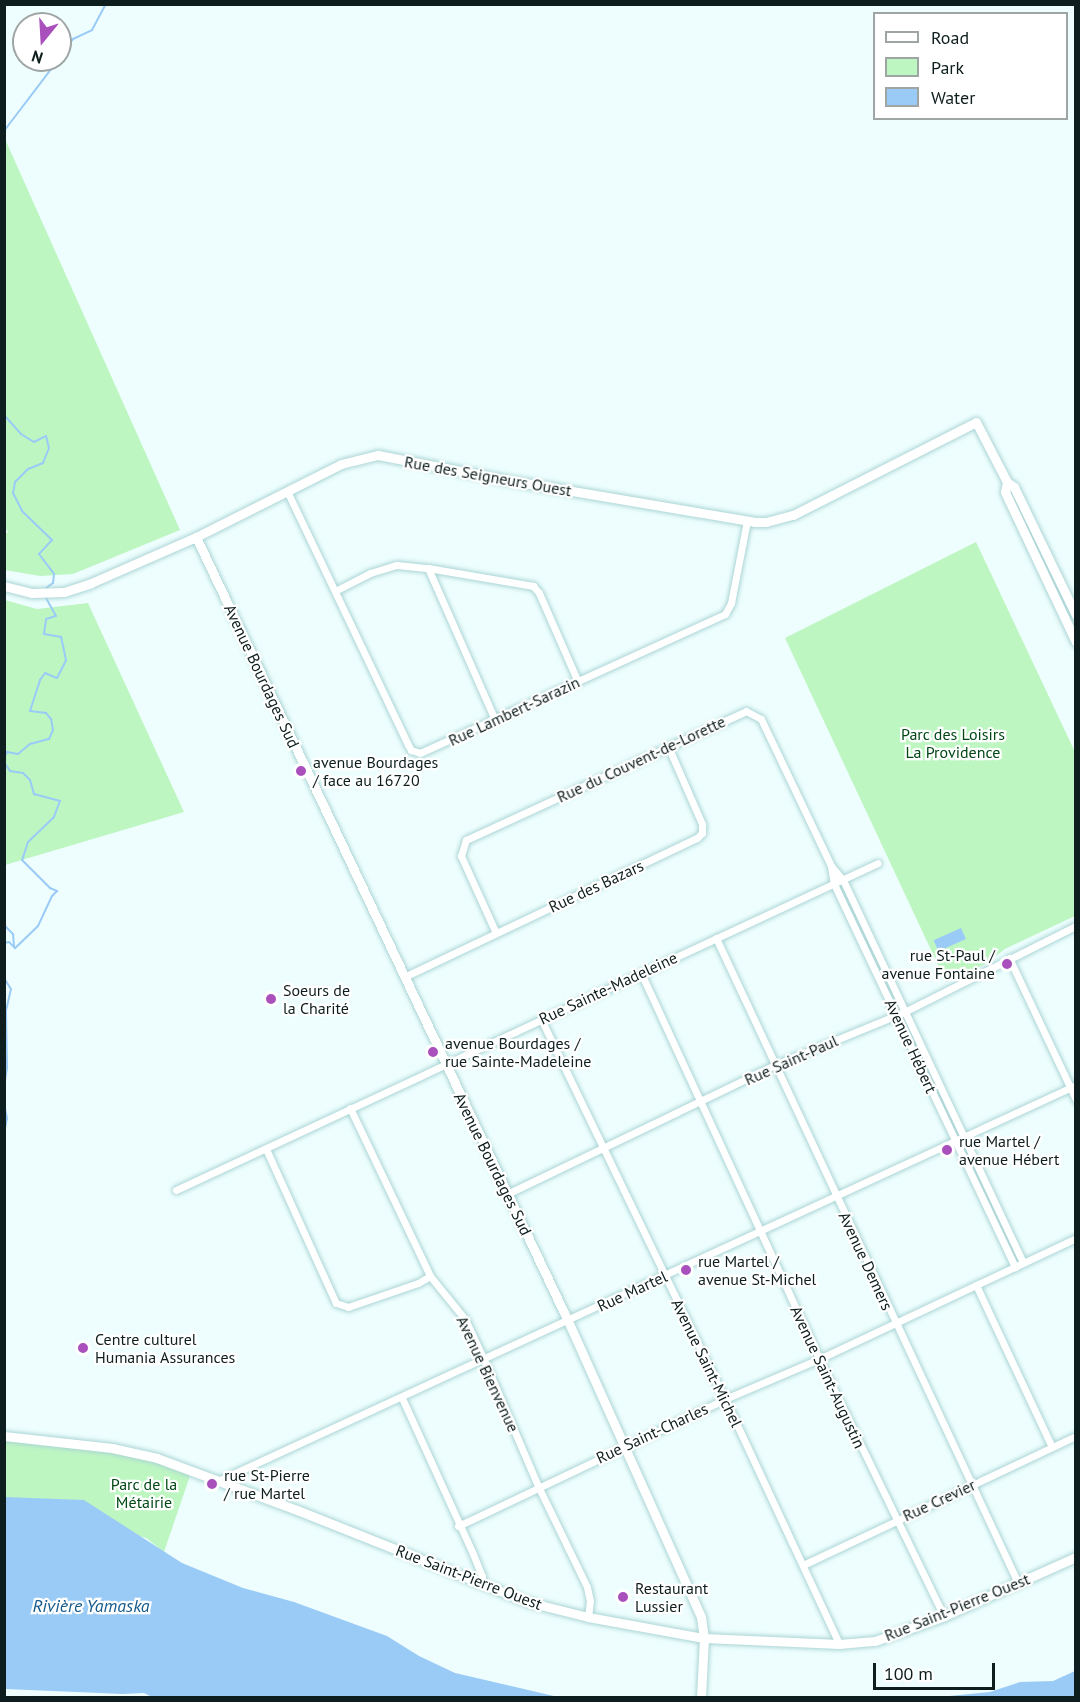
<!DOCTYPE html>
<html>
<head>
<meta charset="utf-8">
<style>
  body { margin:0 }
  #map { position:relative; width:1080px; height:1702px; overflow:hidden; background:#eefefe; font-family:"PT Sans",sans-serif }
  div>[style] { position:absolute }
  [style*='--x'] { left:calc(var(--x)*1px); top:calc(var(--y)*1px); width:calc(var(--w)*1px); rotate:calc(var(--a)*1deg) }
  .green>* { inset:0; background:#bef6c2 }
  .water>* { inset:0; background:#9acbf6; transform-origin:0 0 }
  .stream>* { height:2px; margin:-1px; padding:0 1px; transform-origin:1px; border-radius:1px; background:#9acbf6 }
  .roads { filter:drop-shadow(0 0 2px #acd5d5) drop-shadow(0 0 2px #acd5d5) }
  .street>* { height:7px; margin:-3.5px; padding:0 3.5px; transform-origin:3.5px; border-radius:3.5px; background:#fff }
  .secondary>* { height:9px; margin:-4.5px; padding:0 4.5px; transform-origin:4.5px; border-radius:4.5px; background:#fff }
  .dots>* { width:16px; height:16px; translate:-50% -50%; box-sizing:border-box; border:3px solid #fff; border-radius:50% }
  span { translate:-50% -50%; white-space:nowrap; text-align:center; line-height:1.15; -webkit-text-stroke:4.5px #fff; paint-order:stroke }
  .street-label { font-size:16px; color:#0e1d1d }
  .park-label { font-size:16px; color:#014815 }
  .poi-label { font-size:16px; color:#0e1d1d }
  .left { translate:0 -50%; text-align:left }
  .right { translate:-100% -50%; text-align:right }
  .water-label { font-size:18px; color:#155a8c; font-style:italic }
  .frame { position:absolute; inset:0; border:6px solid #0e1d1d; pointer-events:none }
  .legend { position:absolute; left:873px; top:12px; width:195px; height:108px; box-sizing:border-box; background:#fff; border:2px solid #9fa5a5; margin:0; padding:8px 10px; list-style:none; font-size:18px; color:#0e1d1d }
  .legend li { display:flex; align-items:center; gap:12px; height:30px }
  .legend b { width:30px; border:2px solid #9fa5a5 }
  .north { position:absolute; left:12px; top:12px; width:60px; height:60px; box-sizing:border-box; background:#fff; border:2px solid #9fa5a5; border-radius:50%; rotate:198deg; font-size:16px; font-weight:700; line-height:24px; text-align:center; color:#0e1d1d }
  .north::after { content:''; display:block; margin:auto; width:21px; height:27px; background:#a950bd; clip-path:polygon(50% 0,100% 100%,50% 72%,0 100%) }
  .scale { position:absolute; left:873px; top:1663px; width:122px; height:27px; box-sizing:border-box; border:3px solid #0e1d1d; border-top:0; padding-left:8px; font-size:18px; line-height:21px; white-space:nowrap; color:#0e1d1d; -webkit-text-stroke:4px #fff; paint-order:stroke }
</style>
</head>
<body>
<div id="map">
  <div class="green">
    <div style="clip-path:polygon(5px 139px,180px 530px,73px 574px,40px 576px,5px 570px,5px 534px,8px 532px,4px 525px)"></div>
    <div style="clip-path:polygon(976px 542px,1075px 752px,1075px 916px,1005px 949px,985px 964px,946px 982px,785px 638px)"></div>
    <div style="clip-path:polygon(5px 600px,37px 609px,88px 603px,184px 812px,5px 865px)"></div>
    <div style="clip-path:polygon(4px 1436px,69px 1443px,192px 1470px,164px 1552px,146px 1538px,5px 1499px)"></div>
  </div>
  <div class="water">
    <div style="left:961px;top:928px;width:12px;height:30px;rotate:66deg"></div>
    <div style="clip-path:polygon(5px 1497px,84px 1500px,182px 1563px,243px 1588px,294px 1602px,387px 1636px,419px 1656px,455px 1673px,558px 1697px,154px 1698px,144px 1693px,123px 1694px,5px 1689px)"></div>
    <div style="clip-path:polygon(1075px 1671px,1075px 1697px,939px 1697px,990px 1692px,1020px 1682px,1053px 1681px)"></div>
  </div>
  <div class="stream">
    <div style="--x:60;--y:57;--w:22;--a:-54"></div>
    <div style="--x:73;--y:39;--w:21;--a:-25"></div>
    <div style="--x:92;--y:30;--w:30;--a:-62"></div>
    <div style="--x:4;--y:131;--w:89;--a:-52.7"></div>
    <div style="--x:4;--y:404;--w:10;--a:90"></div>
    <div style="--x:4;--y:415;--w:25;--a:48"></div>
    <div style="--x:21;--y:434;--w:15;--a:32"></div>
    <div style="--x:34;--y:442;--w:13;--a:-27"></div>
    <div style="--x:46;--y:436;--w:12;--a:76"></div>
    <div style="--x:49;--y:448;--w:16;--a:112"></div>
    <div style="--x:43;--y:463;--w:16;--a:158"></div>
    <div style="--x:28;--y:469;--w:18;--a:135"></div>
    <div style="--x:15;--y:482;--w:11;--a:100"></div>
    <div style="--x:13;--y:493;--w:20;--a:63"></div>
    <div style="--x:22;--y:511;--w:42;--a:44"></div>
    <div style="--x:52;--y:540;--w:19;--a:133"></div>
    <div style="--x:39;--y:554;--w:25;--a:53"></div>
    <div style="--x:54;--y:574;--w:9;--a:96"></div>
    <div style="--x:53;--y:583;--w:9;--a:144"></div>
    <div style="--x:4;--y:758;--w:7;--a:-63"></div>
    <div style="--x:7;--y:752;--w:11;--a:10"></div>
    <div style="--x:18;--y:754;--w:16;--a:-40"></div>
    <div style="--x:30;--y:744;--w:20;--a:-15"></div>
    <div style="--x:49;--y:739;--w:10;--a:-66"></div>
    <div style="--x:53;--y:730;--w:11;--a:-100"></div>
    <div style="--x:51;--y:719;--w:8;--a:-130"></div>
    <div style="--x:46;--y:713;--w:16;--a:-173"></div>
    <div style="--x:30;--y:711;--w:33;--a:-72"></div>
    <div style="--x:40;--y:680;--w:9;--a:-54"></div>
    <div style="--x:45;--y:673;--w:13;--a:23"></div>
    <div style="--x:57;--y:678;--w:20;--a:-63"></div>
    <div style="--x:66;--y:660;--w:24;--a:-102"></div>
    <div style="--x:61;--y:637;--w:17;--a:-170"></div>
    <div style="--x:44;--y:634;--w:15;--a:-82"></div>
    <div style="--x:46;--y:619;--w:10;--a:-17"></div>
    <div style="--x:56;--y:616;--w:25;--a:-119"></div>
    <div style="--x:4;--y:762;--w:11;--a:56"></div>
    <div style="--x:10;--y:771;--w:13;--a:9"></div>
    <div style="--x:23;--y:773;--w:10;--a:45"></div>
    <div style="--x:30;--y:780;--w:15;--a:74"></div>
    <div style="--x:34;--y:794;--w:27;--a:15"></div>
    <div style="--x:60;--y:801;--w:17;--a:111"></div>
    <div style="--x:54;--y:817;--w:36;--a:136"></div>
    <div style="--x:28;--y:842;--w:19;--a:108"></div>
    <div style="--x:22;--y:860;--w:40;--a:45"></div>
    <div style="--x:50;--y:888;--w:8;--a:23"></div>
    <div style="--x:57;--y:891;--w:7;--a:135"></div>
    <div style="--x:52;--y:896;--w:33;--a:115"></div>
    <div style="--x:38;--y:926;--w:32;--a:136"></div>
    <div style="--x:15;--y:948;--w:8;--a:-135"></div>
    <div style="--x:9;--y:942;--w:5;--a:169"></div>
    <div style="--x:4;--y:925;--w:13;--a:45"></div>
    <div style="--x:13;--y:934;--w:12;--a:85"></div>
    <div style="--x:4;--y:978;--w:13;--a:58"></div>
    <div style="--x:11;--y:989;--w:23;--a:103"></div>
    <div style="--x:6;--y:1011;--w:57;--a:89"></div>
    <div style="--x:7;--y:1068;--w:19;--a:99"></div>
    <div style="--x:4;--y:1104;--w:14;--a:78"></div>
    <div style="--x:7;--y:1118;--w:15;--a:101"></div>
    <div style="--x:4;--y:1178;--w:22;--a:90"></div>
  </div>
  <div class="roads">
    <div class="street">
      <div style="--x:287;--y:491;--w:281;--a:64.5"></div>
      <div style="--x:408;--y:745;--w:6;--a:59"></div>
      <div style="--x:411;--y:750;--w:9;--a:18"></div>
      <div style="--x:420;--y:753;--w:335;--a:-24.5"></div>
      <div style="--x:725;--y:614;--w:13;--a:-61"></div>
      <div style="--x:731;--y:603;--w:84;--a:-79"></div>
      <div style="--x:428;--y:568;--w:166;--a:66.2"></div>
      <div style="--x:337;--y:590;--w:37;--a:-27"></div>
      <div style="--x:370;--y:573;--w:28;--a:-17"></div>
      <div style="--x:397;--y:565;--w:31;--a:6"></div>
      <div style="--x:428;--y:568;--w:107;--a:9.7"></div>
      <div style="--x:533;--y:586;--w:9;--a:49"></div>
      <div style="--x:539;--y:593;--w:97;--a:66.3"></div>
      <div style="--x:832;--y:867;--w:17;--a:50"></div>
      <div style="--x:843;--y:880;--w:423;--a:64.8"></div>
      <div style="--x:496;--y:933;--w:85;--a:-114.4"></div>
      <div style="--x:461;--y:856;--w:17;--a:-73"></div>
      <div style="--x:466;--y:840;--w:308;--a:-24.7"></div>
      <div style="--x:746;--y:711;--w:17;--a:28"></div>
      <div style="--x:761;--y:719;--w:163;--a:64.5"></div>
      <div style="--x:831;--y:866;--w:18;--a:81"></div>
      <div style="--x:834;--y:884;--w:424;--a:64.7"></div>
      <div style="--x:716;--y:938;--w:712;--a:64.91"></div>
      <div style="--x:1009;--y:958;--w:157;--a:64.7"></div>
      <div style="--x:641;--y:973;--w:425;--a:65.2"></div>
      <div style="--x:819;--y:1359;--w:286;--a:64.1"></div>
      <div style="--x:404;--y:977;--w:324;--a:-25.4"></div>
      <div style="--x:697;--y:838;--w:7;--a:-45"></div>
      <div style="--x:702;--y:833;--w:9;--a:-90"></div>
      <div style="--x:702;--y:824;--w:85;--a:-113.6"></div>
      <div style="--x:541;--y:1019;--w:422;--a:64.2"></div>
      <div style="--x:725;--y:1399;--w:270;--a:65"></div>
      <div style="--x:350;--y:1108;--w:186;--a:64.5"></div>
      <div style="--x:430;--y:1276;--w:55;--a:50.9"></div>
      <div style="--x:465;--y:1319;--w:45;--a:65.1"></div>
      <div style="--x:484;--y:1360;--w:137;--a:66.8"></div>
      <div style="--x:538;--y:1486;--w:112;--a:64.1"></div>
      <div style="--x:587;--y:1587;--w:14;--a:78"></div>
      <div style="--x:590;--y:1601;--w:16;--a:97"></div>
      <div style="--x:266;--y:1149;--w:169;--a:65.6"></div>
      <div style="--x:336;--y:1303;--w:13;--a:18"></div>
      <div style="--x:348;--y:1307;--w:74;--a:-18.9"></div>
      <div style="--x:418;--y:1283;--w:14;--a:-30"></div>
      <div style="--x:176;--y:1190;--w:774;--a:-24.98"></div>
      <div style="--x:507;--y:1194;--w:297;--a:-25.7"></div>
      <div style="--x:775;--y:1065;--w:139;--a:-22.3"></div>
      <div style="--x:904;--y:1012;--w:192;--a:-26.6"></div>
      <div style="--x:976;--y:1285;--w:179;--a:64.9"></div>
      <div style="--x:402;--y:1398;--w:171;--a:65.5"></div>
      <div style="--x:473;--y:1554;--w:24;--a:68"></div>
      <div style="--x:482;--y:1576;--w:8;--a:97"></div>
      <div style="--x:220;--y:1480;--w:943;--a:-24.77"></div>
      <div style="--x:458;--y:1526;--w:296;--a:-25.4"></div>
      <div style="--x:725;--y:1399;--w:102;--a:-23.1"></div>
      <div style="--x:819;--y:1359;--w:284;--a:-25.2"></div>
      <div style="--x:803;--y:1565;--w:302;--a:-25.3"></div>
    </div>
    <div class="secondary">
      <div style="--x:1007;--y:482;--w:10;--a:101"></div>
      <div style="--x:1005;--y:492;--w:166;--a:64.7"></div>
      <div style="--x:196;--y:537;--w:868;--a:64.62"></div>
      <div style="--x:568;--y:1321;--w:325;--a:65.8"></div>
      <div style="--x:701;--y:1617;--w:21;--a:82"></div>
      <div style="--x:704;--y:1638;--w:60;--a:92.9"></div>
      <div style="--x:4;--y:586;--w:29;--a:14"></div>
      <div style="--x:32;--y:593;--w:32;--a:-2"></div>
      <div style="--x:64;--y:592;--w:28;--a:-18"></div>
      <div style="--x:91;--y:583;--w:115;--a:-23.7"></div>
      <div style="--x:196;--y:537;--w:162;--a:-26.7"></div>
      <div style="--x:341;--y:464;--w:38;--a:-14"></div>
      <div style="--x:378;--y:455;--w:131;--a:11"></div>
      <div style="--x:507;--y:480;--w:252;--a:9.6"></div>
      <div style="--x:755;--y:522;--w:11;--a:0"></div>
      <div style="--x:766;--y:522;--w:28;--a:-15"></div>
      <div style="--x:793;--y:515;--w:205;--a:-26.9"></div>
      <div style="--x:976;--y:422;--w:68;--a:62.7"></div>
      <div style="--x:1007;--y:482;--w:9;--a:36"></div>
      <div style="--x:1014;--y:487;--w:142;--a:64.2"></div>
      <div style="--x:4;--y:1436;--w:109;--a:6.3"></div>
      <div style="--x:112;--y:1448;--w:46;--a:12.5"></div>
      <div style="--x:157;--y:1458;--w:149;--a:20.4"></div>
      <div style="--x:297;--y:1510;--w:249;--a:21.7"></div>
      <div style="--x:528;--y:1602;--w:62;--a:14"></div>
      <div style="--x:588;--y:1617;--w:118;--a:10.3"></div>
      <div style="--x:704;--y:1638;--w:135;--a:2.5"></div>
      <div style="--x:839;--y:1644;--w:36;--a:-5"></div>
      <div style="--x:875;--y:1641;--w:73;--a:-19.9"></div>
      <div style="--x:944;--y:1616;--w:145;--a:-24.1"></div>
    </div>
  </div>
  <div class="dots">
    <div style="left:301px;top:771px;background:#a950bd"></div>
    <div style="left:1007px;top:964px;background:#a950bd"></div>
    <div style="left:271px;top:999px;background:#a950bd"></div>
    <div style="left:433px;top:1052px;background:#a950bd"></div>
    <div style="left:947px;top:1150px;background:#a950bd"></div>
    <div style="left:686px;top:1270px;background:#a950bd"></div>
    <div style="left:83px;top:1348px;background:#a950bd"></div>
    <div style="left:212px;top:1484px;background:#a950bd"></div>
    <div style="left:623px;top:1597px;background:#a950bd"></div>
  </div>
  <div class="street-label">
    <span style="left:488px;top:476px;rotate:10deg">Rue des Seigneurs Ouest</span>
    <span style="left:262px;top:676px;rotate:65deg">Avenue Bourdages Sud</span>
    <span style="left:514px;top:711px;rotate:-25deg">Rue Lambert-Sarazin</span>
    <span style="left:641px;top:759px;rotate:-25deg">Rue du Couvent-de-Lorette</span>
    <span style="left:596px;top:886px;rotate:-25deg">Rue des Bazars</span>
    <span style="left:608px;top:988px;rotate:-25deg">Rue Sainte-Madeleine</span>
    <span style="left:911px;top:1046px;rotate:65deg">Avenue Hébert</span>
    <span style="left:791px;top:1060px;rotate:-24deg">Rue Saint-Paul</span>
    <span style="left:493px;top:1164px;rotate:64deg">Avenue Bourdages Sud</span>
    <span style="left:866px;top:1261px;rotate:65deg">Avenue Demers</span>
    <span style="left:632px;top:1291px;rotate:-25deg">Rue Martel</span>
    <span style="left:707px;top:1363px;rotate:64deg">Avenue Saint-Michel</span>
    <span style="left:488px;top:1374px;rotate:65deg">Avenue Bienvenue</span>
    <span style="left:828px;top:1377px;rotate:65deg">Avenue Saint-Augustin</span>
    <span style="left:652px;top:1433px;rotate:-25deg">Rue Saint-Charles</span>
    <span style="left:939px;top:1500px;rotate:-25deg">Rue Crevier</span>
    <span style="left:469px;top:1577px;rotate:21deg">Rue Saint-Pierre Ouest</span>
    <span style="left:957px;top:1607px;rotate:-22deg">Rue Saint-Pierre Ouest</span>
  </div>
  <div class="park-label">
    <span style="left:953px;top:743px">Parc des Loisirs<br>La Providence</span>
    <span style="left:144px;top:1493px">Parc de la<br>Métairie</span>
  </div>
  <div class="poi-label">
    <span class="left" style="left:313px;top:771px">avenue Bourdages<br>/ face au 16720</span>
    <span class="right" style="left:995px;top:964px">rue St-Paul /<br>avenue Fontaine</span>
    <span class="left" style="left:283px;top:999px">Soeurs de<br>la Charité</span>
    <span class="left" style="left:445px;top:1052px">avenue Bourdages /<br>rue Sainte-Madeleine</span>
    <span class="left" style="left:959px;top:1150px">rue Martel /<br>avenue Hébert</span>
    <span class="left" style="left:698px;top:1270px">rue Martel /<br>avenue St-Michel</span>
    <span class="left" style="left:95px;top:1348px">Centre culturel<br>Humania Assurances</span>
    <span class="left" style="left:224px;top:1484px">rue St-Pierre<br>/ rue Martel</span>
    <span class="left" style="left:635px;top:1597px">Restaurant<br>Lussier</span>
  </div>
  <div class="water-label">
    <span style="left:91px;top:1606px">Rivière Yamaska</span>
  </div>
  <div class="frame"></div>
  <ul class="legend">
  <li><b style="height:8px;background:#fff"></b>Road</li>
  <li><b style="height:16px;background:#bef6c2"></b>Park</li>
  <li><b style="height:16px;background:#9acbf6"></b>Water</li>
  </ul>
  <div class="north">N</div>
  <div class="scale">100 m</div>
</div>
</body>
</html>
